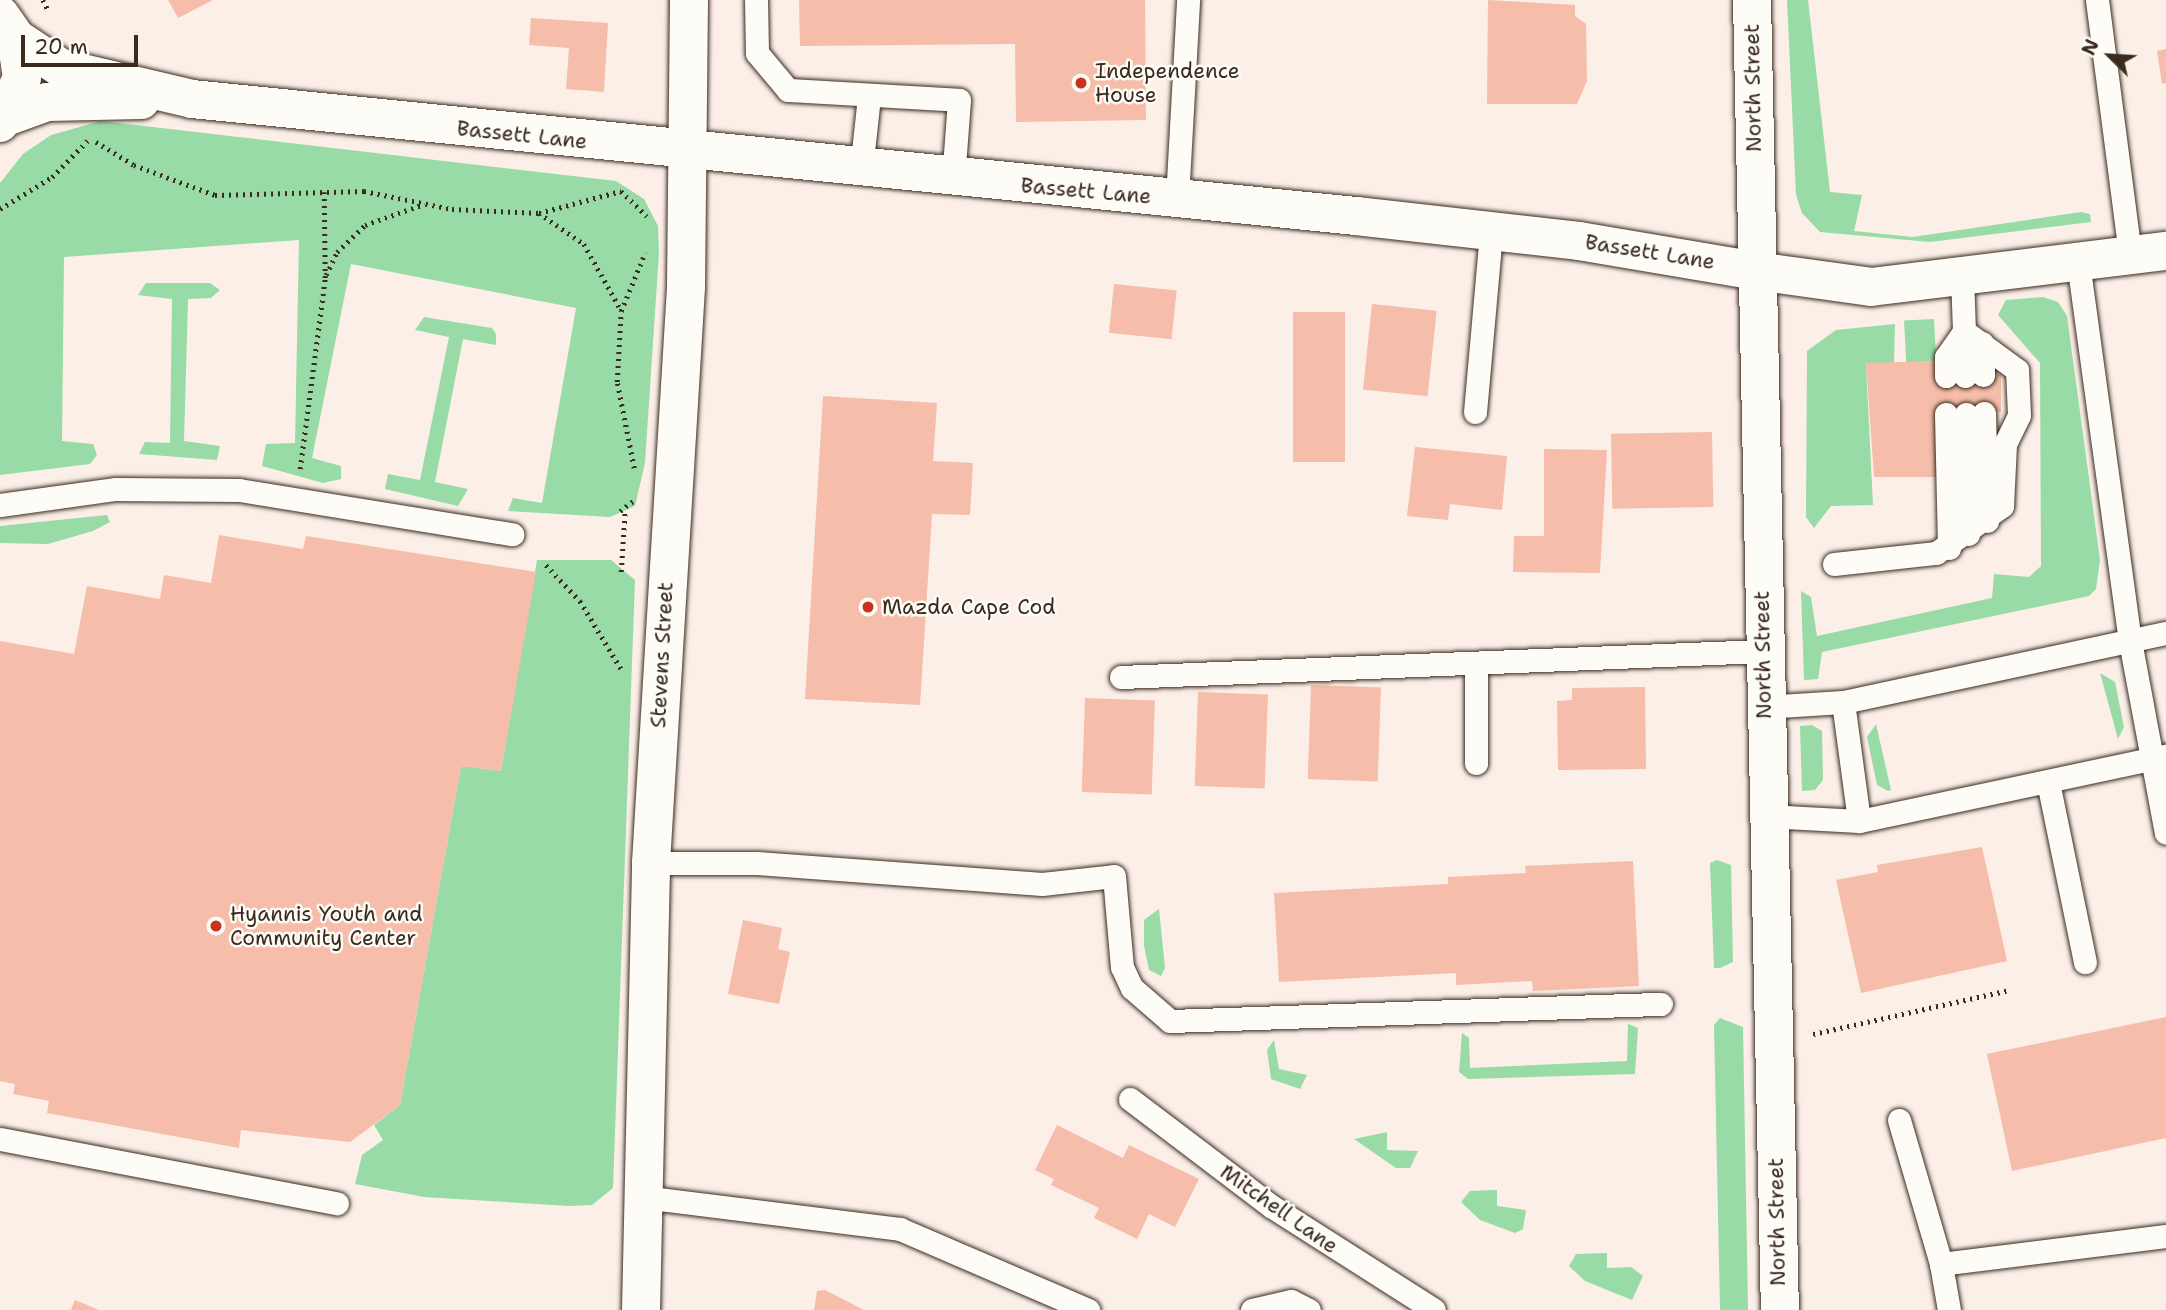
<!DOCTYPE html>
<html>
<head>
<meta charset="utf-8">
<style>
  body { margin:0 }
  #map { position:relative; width:2166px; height:1310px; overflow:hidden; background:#fbefe8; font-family:"Shantell Sans",sans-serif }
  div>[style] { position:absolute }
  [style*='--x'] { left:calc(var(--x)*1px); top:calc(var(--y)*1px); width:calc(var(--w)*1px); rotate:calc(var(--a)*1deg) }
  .green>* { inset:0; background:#99dba6; transform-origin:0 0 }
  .building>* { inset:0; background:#f5bdaa; transform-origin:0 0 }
  .path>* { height:4.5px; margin-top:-2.25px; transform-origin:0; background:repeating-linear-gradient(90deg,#3b2a1e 0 2px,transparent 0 7px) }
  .roads { filter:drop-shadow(0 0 2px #3b2a1e) drop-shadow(0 0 2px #3b2a1e) }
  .service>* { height:23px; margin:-11.5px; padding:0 11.5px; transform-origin:11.5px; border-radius:11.5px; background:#fdfcf7 }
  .minor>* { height:38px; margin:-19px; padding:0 19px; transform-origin:19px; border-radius:19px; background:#fdfcf7 }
  .tertiary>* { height:38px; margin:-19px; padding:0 19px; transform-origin:19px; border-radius:19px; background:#fdfcf7 }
  .secondary>* { height:38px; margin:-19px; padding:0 19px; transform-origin:19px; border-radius:19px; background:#fdfcf7 }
  .dots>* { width:19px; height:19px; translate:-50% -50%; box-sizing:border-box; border:4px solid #fdfcf7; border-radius:50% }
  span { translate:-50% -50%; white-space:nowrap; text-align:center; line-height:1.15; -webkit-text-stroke:5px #fdfcf7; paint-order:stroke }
  .poi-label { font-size:21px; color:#3b2a1e }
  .left { translate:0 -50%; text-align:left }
  .street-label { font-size:21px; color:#3b2a1e }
  .north { position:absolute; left:2075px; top:21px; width:70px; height:70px; -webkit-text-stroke:5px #fdfcf7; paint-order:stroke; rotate:294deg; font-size:19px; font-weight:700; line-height:28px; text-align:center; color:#3b2a1e }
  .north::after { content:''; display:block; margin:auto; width:24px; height:32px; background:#3b2a1e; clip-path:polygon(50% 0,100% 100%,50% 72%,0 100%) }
  .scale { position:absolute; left:21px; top:35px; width:117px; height:32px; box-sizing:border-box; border:4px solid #3b2a1e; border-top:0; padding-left:9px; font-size:21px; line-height:24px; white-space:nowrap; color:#3b2a1e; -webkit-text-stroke:5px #fdfcf7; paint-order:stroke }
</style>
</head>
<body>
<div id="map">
  <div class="green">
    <div style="clip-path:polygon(1787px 0,1808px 0,1830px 192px,1862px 195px,1854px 231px,1913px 237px,2081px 212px,2090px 214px,2091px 222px,1930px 242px,1820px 232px,1802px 213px,1796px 195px)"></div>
    <div style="clip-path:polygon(101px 121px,616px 181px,644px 199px,658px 226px,659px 253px,645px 463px,635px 506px,610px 517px,508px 511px,513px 498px,542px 503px,576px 308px,351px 264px,312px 458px,341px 466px,341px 479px,323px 483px,262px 466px,266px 444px,295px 443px,299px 240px,64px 257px,62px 441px,93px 444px,97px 455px,90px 464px,0 475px,0 183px,23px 154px,51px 135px)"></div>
    <div style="clip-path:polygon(146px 283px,210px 283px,220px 290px,211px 298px,188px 299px,184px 441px,220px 446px,217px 460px,139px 454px,145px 442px,170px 443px,172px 299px,138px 295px)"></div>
    <div style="clip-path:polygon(2043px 297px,2058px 302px,2067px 316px,2100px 560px,2096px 589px,2089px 596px,1822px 652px,1818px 679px,1804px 680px,1801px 591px,1811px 597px,1817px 636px,1992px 598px,1994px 574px,2029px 577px,2041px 566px,2040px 363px,1998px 315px,2006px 300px)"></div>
    <div style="clip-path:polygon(424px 317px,492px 328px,496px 334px,496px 345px,463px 339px,435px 482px,468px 489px,458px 506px,385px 489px,388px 474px,420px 480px,449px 337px,415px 330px)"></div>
    <div style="left:1934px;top:319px;width:42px;height:30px;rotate:87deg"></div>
    <div style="clip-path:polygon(1895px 324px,1894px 363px,1866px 364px,1873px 505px,1831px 506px,1814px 528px,1806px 517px,1807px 351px,1836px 330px)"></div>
    <div style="clip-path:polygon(107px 515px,110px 522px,93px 531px,48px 544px,0 543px,0 526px)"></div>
    <div style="clip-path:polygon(537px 560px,611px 560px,635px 580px,613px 1188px,592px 1205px,569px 1206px,424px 1197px,355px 1184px,362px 1155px,383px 1140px,374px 1125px,400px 1105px,461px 766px,501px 771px)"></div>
    <div style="clip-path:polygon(2100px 673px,2115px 682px,2124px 727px,2118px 739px)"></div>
    <div style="clip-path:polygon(1876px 724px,1891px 790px,1888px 791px,1877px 785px,1867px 737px)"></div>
    <div style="clip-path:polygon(1812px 725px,1822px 731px,1823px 780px,1815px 790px,1802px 791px,1800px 726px)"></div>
    <div style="clip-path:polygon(1717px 860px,1731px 865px,1733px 962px,1720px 968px,1714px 968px,1710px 863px)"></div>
    <div style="clip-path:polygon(1159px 909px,1165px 968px,1161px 976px,1149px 970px,1144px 946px,1144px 920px)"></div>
    <div style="clip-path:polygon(1720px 1018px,1743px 1027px,1748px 1310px,1720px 1310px,1714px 1025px)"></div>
    <div style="clip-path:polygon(1628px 1024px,1638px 1028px,1635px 1074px,1468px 1079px,1459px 1072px,1462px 1033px,1469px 1038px,1470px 1068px,1627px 1061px)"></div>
    <div style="clip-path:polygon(1274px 1040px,1279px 1069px,1307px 1075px,1300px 1089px,1271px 1079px,1267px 1050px)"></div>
    <div style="clip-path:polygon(1387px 1132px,1387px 1150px,1418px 1151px,1410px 1168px,1396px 1168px,1354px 1139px)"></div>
    <div style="clip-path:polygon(1497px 1190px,1497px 1206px,1526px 1210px,1523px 1229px,1515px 1233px,1480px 1220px,1461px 1202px,1470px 1191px)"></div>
    <div style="clip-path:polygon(1607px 1253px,1607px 1268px,1631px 1267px,1643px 1276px,1632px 1300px,1585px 1281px,1569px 1266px,1576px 1254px)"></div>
  </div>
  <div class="building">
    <div style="clip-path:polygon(168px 0,213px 0,178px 18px)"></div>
    <div style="clip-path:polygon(799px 0,1145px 0,1146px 120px,1016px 122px,1015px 44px,800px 46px)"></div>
    <div style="clip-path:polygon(1488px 0,1575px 5px,1575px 16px,1586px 24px,1587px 81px,1577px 104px,1487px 104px)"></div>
    <div style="clip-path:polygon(531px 18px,608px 23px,604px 92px,566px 89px,569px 48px,529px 45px)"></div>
    <div style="clip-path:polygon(2166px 49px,2166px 83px,2162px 84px,2157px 51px)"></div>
    <div style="left:1114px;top:284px;width:63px;height:49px;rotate:6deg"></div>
    <div style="left:1372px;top:304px;width:65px;height:86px;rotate:6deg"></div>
    <div style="left:1293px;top:312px;width:52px;height:150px"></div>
    <div style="clip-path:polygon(1936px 361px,1937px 377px,2001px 374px,2001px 412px,1946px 414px,1939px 477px,1874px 477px,1866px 363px)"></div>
    <div style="clip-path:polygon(823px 396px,937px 403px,933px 461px,973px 463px,970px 515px,932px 514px,920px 705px,805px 699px)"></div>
    <div style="left:1712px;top:432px;width:75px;height:101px;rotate:89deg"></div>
    <div style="clip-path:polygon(1415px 447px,1507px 456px,1502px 510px,1450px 504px,1448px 520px,1407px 516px)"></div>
    <div style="clip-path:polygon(1544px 449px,1607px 450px,1600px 573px,1513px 572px,1514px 536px,1544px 536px)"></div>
    <div style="clip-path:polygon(219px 535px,303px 549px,306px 536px,536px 572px,501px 771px,461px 766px,400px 1105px,350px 1142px,241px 1130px,239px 1148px,47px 1113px,49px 1101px,13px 1094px,15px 1084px,0 1081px,0 641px,74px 654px,87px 586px,160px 599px,164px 575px,211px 583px)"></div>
    <div style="left:1311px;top:685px;width:70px;height:94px;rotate:2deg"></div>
    <div style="clip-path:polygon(1645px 687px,1646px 769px,1558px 770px,1557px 701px,1572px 700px,1572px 688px)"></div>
    <div style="left:1198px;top:692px;width:70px;height:94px;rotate:2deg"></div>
    <div style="left:1085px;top:698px;width:70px;height:94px;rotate:2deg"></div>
    <div style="clip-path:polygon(1982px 847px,2007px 961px,1861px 993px,1836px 880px,1878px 872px,1877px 865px)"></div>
    <div style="clip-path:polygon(1633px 861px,1639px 986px,1533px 991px,1532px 981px,1456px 985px,1456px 973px,1279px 982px,1274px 893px,1448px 884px,1448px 877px,1526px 873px,1525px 866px)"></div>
    <div style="clip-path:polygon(743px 920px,782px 928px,778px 949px,790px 952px,779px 1004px,728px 994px)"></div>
    <div style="clip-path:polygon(2166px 1017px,2166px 1138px,2012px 1171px,1987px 1054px)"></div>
    <div style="clip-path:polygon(1057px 1125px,1123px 1158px,1129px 1145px,1199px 1179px,1175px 1227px,1149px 1214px,1137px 1239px,1094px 1218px,1099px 1208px,1051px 1185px,1054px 1179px,1035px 1170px)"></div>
    <div style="clip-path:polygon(817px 1291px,825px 1290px,864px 1310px,814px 1310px)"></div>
    <div style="clip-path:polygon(75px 1300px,99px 1310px,71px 1310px)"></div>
  </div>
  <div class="path">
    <div style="--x:43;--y:0;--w:13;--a:63"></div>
    <div style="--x:96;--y:142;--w:44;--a:31.2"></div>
    <div style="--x:134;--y:165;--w:86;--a:20.3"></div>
    <div style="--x:215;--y:195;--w:149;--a:-1.5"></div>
    <div style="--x:364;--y:191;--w:90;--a:11.6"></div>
    <div style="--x:452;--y:209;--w:87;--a:2.6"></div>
    <div style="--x:539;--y:213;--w:85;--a:-15"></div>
    <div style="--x:621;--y:191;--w:36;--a:44"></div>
    <div style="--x:0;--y:209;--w:61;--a:-31.6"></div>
    <div style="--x:52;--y:177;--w:52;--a:-45.8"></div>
    <div style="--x:539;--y:213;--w:55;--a:34.6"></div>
    <div style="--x:584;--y:244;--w:76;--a:60.7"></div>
    <div style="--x:326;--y:275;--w:25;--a:-64"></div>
    <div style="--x:337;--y:252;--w:39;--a:-44"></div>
    <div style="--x:365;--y:225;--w:63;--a:-19.6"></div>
    <div style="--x:634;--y:468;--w:88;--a:-101.2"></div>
    <div style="--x:617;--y:382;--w:71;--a:-86.8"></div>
    <div style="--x:621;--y:311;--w:63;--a:-67.5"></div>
    <div style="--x:300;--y:469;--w:193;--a:-82.5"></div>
    <div style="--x:325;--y:278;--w:86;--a:-90.7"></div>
    <div style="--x:620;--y:511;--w:16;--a:-38"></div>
    <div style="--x:546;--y:565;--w:50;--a:46.6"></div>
    <div style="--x:580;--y:601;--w:83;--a:58.8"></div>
    <div style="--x:621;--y:572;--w:62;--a:-86.3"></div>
    <div style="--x:1813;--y:1034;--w:198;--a:-12.6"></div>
  </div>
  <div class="roads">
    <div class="service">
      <div style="--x:756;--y:0;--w:53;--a:88.9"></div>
      <div style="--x:757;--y:53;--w:48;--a:50"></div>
      <div style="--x:788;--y:90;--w:171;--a:3.3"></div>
      <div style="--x:959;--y:100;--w:79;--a:94.3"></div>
      <div style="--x:2097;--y:0;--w:257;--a:82.6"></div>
      <div style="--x:861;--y:170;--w:74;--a:-83.8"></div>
      <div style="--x:1177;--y:199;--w:199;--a:-86.8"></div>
      <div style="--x:2078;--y:262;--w:383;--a:82.2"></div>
      <div style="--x:2130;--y:641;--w:195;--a:79.4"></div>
      <div style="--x:1964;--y:331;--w:45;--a:88.7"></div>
      <div style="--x:1982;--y:343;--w:32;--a:88"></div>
      <div style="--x:1946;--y:376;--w:19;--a:-90"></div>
      <div style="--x:1946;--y:357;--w:32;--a:-55"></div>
      <div style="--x:1475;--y:412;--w:181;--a:-84.9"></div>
      <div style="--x:1984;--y:413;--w:108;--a:88.4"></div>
      <div style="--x:1946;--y:414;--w:134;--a:88.7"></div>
      <div style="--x:1966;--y:414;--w:120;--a:89"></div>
      <div style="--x:0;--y:505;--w:117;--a:-7.9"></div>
      <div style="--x:116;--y:489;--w:123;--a:0.5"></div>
      <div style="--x:239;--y:490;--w:277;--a:9.2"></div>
      <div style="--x:1834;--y:564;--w:103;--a:-6.2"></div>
      <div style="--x:1936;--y:553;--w:81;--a:-35.5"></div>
      <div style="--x:2002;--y:506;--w:62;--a:-87.2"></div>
      <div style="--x:2005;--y:444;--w:32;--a:-64"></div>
      <div style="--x:2019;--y:415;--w:45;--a:-92.5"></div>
      <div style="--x:2017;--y:370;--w:66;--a:-143.7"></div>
      <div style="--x:1964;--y:331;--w:54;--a:-92.1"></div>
      <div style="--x:1121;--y:677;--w:642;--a:-2.32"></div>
      <div style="--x:1843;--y:702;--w:120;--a:82.3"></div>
      <div style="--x:1763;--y:707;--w:80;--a:-3.6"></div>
      <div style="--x:1843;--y:702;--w:330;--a:-12.1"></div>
      <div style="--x:1476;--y:763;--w:98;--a:-90"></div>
      <div style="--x:2048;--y:782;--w:184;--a:78.4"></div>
      <div style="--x:1767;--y:816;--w:92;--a:3.1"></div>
      <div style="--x:1859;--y:821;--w:314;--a:-12"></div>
      <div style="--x:651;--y:863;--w:106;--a:0"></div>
      <div style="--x:757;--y:863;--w:286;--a:4.2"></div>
      <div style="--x:1042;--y:884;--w:72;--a:-6.3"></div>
      <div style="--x:1114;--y:876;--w:91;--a:85"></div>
      <div style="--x:1122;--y:967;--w:23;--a:65"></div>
      <div style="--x:1132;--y:988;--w:50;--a:41"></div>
      <div style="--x:1170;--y:1021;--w:491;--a:-2"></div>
      <div style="--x:1130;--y:1099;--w:177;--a:37.2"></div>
      <div style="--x:1271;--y:1206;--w:193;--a:32.5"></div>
      <div style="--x:1899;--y:1120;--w:150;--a:73.7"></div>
      <div style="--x:0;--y:1139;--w:343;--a:10.8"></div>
      <div style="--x:643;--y:1197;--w:259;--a:7.1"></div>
      <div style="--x:900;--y:1229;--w:205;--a:23.3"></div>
      <div style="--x:1252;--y:1310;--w:40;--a:-13"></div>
      <div style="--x:1291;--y:1301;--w:20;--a:27"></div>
      <div style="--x:1949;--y:1310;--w:47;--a:-99.9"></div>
      <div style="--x:1941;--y:1264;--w:227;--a:-7.1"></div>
    </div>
    <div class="minor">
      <div style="--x:1756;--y:271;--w:116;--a:7.9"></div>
      <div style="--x:1871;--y:287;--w:297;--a:-7"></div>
    </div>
    <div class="tertiary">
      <div style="--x:1752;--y:0;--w:1310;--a:88.78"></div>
      <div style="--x:16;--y:38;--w:54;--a:33.7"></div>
      <div style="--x:61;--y:68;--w:135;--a:13.3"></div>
      <div style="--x:192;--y:99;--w:1170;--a:5.74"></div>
      <div style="--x:1356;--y:216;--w:224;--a:6.4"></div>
      <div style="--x:1579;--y:241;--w:180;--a:9.6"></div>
      <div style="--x:6;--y:117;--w:44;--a:-20.1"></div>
      <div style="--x:47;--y:102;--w:94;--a:-1.2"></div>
      <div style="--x:641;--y:1310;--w:447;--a:-88.7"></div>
      <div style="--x:651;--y:863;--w:577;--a:-86.52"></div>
      <div style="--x:686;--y:287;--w:287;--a:-89.4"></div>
    </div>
    <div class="secondary">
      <div style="--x:0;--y:15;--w:28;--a:55"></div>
      <div style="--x:16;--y:38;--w:40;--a:81.5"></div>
      <div style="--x:22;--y:78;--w:50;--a:116.1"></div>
    </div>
  </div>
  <div class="dots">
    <div style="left:1081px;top:83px;background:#c8321e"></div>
    <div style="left:868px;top:607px;background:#c8321e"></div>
    <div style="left:216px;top:926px;background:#c8321e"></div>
  </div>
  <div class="poi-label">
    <span class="left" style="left:1095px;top:83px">Independence<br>House</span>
    <span class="left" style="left:882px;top:607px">Mazda Cape Cod</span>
    <span class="left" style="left:230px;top:926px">Hyannis Youth and<br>Community Center</span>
  </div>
  <div class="street-label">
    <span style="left:1753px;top:88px;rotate:-91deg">North Street</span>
    <span style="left:522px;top:135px;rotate:6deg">Bassett Lane</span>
    <span style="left:1086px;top:191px;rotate:5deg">Bassett Lane</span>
    <span style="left:1650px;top:252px;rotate:9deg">Bassett Lane</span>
    <span style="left:662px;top:655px;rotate:-87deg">Stevens Street</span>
    <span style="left:1763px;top:655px;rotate:-91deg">North Street</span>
    <span style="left:1279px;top:1209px;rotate:35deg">Mitchell Lane</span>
    <span style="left:1777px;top:1222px;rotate:-91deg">North Street</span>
  </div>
  <div class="north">N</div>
  <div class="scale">20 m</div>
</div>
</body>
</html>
